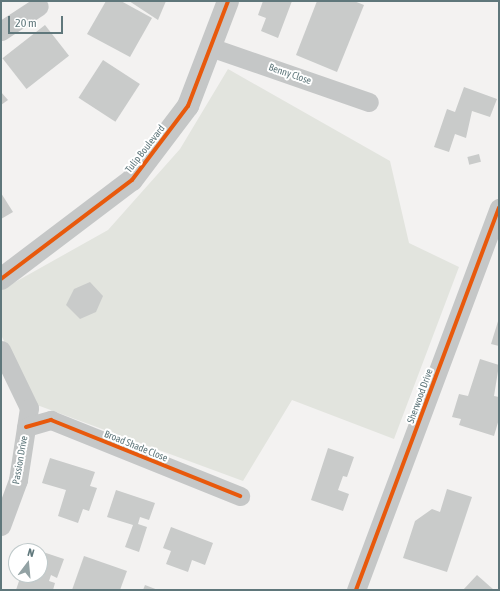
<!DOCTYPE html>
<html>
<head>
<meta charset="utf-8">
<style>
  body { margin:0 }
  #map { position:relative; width:500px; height:591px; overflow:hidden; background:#f3f2f1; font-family:"Asap Condensed",sans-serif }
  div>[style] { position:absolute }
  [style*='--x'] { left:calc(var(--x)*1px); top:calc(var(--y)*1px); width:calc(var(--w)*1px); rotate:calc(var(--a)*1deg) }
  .green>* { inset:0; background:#e2e4de }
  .building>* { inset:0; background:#c9cbca; transform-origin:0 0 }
  .minor>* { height:19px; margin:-9.5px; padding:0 9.5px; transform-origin:9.5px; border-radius:9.5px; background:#c5c7c7 }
  .tertiary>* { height:22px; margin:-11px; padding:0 11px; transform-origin:11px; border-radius:11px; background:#c5c7c7 }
  .cycleway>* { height:4px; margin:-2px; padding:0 2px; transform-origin:2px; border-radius:2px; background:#e8590c }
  span { translate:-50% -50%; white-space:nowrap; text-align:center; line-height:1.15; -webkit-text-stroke:4px #fff; paint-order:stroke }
  .street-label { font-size:10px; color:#5f777b }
  .frame { position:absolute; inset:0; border:2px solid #5f777b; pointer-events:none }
  .north { position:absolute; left:8px; top:543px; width:40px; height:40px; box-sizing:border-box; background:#fff; border:1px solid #bfc9ca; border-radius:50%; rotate:16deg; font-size:11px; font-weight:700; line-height:16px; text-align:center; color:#5f777b }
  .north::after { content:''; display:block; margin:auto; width:14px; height:18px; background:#93a2a4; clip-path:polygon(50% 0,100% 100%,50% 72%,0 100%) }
  .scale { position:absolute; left:8px; top:16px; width:55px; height:18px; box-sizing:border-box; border:2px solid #5f777b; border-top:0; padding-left:5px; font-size:12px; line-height:14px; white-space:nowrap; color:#5f777b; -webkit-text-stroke:3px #fff; paint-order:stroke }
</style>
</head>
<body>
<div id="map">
  <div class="green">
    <div style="clip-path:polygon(228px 69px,390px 161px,409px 243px,459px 267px,394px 439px,292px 400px,243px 481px,37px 405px,1px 335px,1px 290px,108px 230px,180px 149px)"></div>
  </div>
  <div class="building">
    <div style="clip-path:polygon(106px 1px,121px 1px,152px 18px,130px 57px,87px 34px)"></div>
    <div style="clip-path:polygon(129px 1px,166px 1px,158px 20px)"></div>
    <div style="clip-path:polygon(263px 1px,292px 1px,278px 38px,261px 31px,266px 18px,258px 15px)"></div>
    <div style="clip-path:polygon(317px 1px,354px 1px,364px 5px,337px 72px,296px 55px)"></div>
    <div style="left:45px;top:25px;width:39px;height:54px;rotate:52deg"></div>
    <div style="left:103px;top:60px;width:44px;height:45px;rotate:33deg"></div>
    <div style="clip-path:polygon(464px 87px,497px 99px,490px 117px,472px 111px,466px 138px,455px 134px,449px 152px,434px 147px,447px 109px,455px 112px)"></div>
    <div style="clip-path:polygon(1px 92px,8px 100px,1px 105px)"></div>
    <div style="left:479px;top:154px;width:8px;height:12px;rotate:76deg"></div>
    <div style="clip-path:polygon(1px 193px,13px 212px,1px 219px)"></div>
    <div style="clip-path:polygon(90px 282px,103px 296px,96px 312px,80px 319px,66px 305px,74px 289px)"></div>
    <div style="clip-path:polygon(499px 318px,499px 346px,491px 344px)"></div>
    <div style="clip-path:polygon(480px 359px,499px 365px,494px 396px,499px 397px,499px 419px,494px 436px,459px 425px,461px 419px,452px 417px,459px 394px,468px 396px)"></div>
    <div style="clip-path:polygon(328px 448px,354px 457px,347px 477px,343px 476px,338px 490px,349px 494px,343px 511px,311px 500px)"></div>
    <div style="clip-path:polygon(50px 458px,95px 472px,90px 486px,97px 488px,89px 511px,83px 509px,78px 523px,58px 516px,66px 490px,42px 483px)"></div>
    <div style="clip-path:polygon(447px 489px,472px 497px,447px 572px,403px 558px,415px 521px,432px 509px,440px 512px)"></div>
    <div style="clip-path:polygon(116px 490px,155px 503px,149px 520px,140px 517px,138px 524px,147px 527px,139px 552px,125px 547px,133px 525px,107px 517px)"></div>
    <div style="clip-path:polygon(171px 527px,213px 543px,205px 565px,192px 560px,188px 572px,166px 564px,171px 551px,163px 548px)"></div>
    <div style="clip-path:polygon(40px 551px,64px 559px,57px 578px,51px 575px,49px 581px,55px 583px,53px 590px,16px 590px,21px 575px,40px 575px)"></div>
    <div style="clip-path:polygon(84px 556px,127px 571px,120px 590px,72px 590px)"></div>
    <div style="clip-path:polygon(477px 575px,494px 590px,463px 590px)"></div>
    <div style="clip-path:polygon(145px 585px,158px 590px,143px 590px)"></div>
  </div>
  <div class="minor">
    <div style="--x:1;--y:31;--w:45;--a:-33.3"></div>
    <div style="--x:210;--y:47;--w:168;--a:19.1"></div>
    <div style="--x:1;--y:350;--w:64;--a:64.2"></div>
    <div style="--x:29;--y:408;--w:73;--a:98.7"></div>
    <div style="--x:18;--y:480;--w:49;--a:110.3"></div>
    <div style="--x:26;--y:427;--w:26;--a:-16"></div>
    <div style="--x:51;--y:420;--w:204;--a:21.9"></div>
    <div style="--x:356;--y:590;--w:408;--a:-69.5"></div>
  </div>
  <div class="tertiary">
    <div style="--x:1;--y:279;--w:164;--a:-37.1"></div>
    <div style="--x:132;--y:180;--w:93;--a:-52.9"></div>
    <div style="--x:188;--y:106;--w:112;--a:-69.1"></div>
  </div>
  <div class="cycleway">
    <div style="--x:1;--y:279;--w:164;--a:-37.1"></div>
    <div style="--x:132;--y:180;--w:93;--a:-52.9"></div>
    <div style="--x:188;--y:106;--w:112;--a:-69.1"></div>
    <div style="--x:26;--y:427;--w:26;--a:-16"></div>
    <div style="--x:51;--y:420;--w:204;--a:21.9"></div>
    <div style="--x:356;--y:590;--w:408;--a:-69.5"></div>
  </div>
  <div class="street-label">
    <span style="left:290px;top:74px;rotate:19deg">Benny Close</span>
    <span style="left:145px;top:149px;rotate:-52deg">Tulip Boulevard</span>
    <span style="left:420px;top:396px;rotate:-70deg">Sherwood Drive</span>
    <span style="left:136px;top:446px;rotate:22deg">Broad Shade Close</span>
    <span style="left:20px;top:460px;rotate:-80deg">Passion Drive</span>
  </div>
  <div class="frame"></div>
  <div class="north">N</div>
  <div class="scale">20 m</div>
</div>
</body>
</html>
